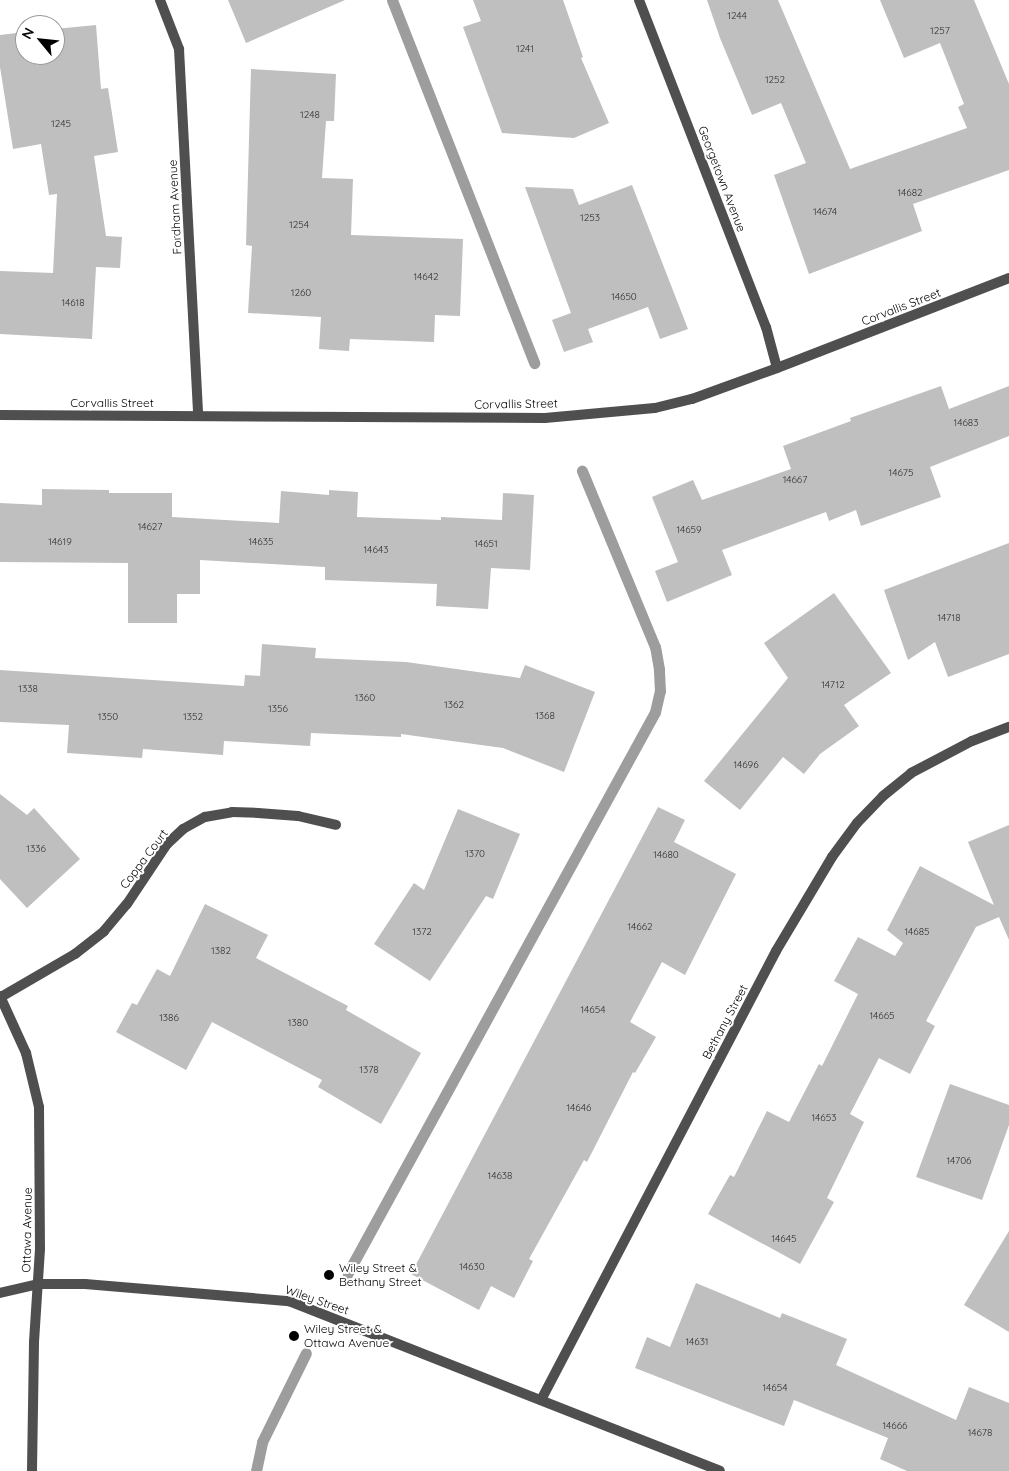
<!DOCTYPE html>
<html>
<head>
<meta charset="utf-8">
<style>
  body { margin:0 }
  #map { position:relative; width:1009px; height:1471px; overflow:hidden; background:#fff; font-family:Quicksand,sans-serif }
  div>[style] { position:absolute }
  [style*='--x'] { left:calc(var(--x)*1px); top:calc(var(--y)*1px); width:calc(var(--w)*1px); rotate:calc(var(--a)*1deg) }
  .stream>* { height:11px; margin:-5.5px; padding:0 5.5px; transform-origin:5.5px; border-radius:5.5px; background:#9d9d9d }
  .building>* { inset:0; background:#bfbfbf }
  .street>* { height:10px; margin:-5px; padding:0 5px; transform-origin:5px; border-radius:5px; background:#4f4f4f }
  .dots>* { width:14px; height:14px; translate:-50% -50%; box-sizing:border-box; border:2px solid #fff; border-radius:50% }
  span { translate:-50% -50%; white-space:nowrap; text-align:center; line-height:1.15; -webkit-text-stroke:4px #fff; paint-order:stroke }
  .number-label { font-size:10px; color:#303030 }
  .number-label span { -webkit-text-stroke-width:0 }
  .street-label { font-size:12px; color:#000 }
  .poi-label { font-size:12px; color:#000 }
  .left { translate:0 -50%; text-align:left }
  .north { position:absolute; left:15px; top:15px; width:50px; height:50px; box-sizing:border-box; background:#fff; border:1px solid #999; border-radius:50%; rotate:298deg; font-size:14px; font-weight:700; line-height:20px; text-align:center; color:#000 }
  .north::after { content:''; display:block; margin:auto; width:18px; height:22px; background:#000; clip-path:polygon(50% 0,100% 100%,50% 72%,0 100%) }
</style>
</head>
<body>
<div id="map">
  <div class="stream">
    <div style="--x:392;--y:0;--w:390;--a:68.6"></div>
    <div style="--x:345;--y:1278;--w:645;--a:-61.29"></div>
    <div style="--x:655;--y:712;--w:22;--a:-77"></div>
    <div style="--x:660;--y:691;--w:22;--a:-93"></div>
    <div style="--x:659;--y:669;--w:22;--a:-100"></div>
    <div style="--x:655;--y:647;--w:191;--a:-112.5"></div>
    <div style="--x:256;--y:1471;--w:30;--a:-78"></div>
    <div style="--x:262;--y:1442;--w:99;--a:-63.7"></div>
  </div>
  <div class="building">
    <div style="clip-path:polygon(228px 0,345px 0,246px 43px)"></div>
    <div style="clip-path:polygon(473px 0,563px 0,583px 57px,581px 58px,609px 123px,574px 138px,502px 133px,463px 27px,481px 21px)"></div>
    <div style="clip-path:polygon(707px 0,778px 0,850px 169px,967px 128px,958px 107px,964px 104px,940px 43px,904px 58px,880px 0,974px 0,1009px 84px,1009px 170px,913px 204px,922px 231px,809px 274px,774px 175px,806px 163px,781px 103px,752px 115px,720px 38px)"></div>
    <div style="clip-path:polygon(96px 25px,101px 89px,108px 88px,118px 152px,94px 156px,106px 236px,122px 237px,120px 268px,96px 267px,92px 339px,0 334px,0 271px,53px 273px,57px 194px,49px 195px,41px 144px,13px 149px,0 67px,0 35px,25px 32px,25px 55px,55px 55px,55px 29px)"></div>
    <div style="clip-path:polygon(251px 69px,336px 74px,334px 121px,326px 121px,322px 178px,353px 179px,351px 235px,463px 239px,460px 316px,435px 315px,434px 342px,350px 339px,349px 351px,319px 349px,321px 317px,248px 313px,252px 246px,246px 245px)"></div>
    <div style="clip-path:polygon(632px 185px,688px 329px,660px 339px,648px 307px,588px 329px,593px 342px,564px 352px,552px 320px,571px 313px,525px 187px,573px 189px,579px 205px)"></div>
    <div style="clip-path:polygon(941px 386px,949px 409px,1009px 386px,1009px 436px,930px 467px,941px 497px,861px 526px,856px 510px,829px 521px,826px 512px,722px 550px,732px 575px,667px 602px,655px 571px,678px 562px,652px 497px,693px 480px,702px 500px,791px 469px,783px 446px,851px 421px,850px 418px)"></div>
    <div style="clip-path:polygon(42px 489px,109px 490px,109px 493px,172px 493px,172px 517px,279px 523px,281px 491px,329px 495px,329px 490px,358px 492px,357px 517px,441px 520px,441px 517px,502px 520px,503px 493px,534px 495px,530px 570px,491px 568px,488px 609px,436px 606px,437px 584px,325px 580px,325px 567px,200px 560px,200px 594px,177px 594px,177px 623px,128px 623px,128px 563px,0 562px,0 503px,42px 505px)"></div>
    <div style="clip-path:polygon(1009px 543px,1009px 654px,948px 677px,935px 642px,908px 660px,884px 590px)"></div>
    <div style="clip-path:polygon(834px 593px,891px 673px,844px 705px,859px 726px,820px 754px,804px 774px,783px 757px,740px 810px,704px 781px,788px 678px,764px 643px)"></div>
    <div style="clip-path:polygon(262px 644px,316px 648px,315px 658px,406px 662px,520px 678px,525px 665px,595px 692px,564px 772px,503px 748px,401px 734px,401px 737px,311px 733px,310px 746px,224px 741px,223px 755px,143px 749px,142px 758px,67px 753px,69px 725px,0 722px,0 670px,244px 686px,245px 675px,260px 676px)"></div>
    <div style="clip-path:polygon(0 794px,27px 815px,34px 808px,80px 859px,27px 908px,0 879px)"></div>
    <div style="clip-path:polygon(658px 807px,685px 820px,674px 842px,736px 874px,685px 975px,662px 962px,630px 1022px,656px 1037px,635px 1073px,633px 1072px,587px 1162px,584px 1160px,529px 1259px,533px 1261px,514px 1298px,491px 1286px,479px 1310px,411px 1274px)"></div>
    <div style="clip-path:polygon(458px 809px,520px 834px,493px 899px,486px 896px,430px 981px,374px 944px,414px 883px,424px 890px)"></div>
    <div style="clip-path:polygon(1009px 825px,1009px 940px,999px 917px,976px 927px,926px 1021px,935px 1026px,910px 1074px,879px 1058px,850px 1114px,864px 1122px,827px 1198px,834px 1202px,800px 1264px,708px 1214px,730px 1175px,734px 1177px,767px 1111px,789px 1122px,819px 1064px,822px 1066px,858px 994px,834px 981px,858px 937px,895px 956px,903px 943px,887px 930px,920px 866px,994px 905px,968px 842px)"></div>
    <div style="clip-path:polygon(205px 904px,268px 935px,256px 958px,348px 1006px,346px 1010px,421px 1053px,381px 1124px,318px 1087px,322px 1080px,212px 1022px,186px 1070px,116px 1032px,132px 1003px,137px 1005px,157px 969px,170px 976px)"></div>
    <div style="clip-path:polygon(950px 1084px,1009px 1105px,1009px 1125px,982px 1200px,916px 1177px)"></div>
    <div style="clip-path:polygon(1009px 1231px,1009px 1332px,964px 1305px)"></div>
    <div style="clip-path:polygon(696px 1283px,780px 1318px,782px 1313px,847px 1339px,836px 1365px,956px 1420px,969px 1387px,1009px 1403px,1009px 1471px,907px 1471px,880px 1459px,888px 1438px,794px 1400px,784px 1426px,635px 1368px,647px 1337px,670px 1347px)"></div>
  </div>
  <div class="street">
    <div style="--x:160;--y:0;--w:53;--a:68.8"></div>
    <div style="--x:179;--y:49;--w:367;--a:87"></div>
    <div style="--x:639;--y:0;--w:351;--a:68.8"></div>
    <div style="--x:766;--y:327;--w:42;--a:75"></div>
    <div style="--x:0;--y:415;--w:545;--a:0.32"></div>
    <div style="--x:545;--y:418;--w:110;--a:-5.2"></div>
    <div style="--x:655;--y:408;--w:38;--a:-14"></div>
    <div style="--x:692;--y:399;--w:90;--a:-20"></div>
    <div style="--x:777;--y:368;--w:249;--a:-21.2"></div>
    <div style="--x:0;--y:996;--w:63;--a:65.5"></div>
    <div style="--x:26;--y:1053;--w:56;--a:76.5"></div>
    <div style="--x:39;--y:1107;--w:142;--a:89.6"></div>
    <div style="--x:40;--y:1249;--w:94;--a:93.7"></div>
    <div style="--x:34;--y:1343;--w:128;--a:90.9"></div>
    <div style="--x:1;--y:997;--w:86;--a:-30.2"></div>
    <div style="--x:75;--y:954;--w:37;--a:-38"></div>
    <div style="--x:104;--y:931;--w:35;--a:-50"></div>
    <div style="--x:127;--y:904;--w:72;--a:-56.3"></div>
    <div style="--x:167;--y:844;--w:22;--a:-43"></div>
    <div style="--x:183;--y:829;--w:25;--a:-29"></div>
    <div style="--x:205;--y:817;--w:27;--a:-10"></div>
    <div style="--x:232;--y:812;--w:26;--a:2"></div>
    <div style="--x:258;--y:813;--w:40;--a:4.3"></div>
    <div style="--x:298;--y:816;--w:39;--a:13"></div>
    <div style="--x:0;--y:1293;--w:39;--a:-13"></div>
    <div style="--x:38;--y:1284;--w:47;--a:0"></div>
    <div style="--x:85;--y:1284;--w:205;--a:4.8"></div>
    <div style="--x:289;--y:1301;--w:463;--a:21.5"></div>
    <div style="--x:541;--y:1400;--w:507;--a:-62.37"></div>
    <div style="--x:776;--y:951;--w:109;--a:-59.2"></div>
    <div style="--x:832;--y:857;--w:42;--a:-53.7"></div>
    <div style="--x:857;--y:823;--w:37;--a:-46"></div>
    <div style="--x:883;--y:796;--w:36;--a:-39"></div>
    <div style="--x:911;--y:773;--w:69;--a:-27.7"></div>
    <div style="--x:972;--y:741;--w:40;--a:-21"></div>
  </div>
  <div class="dots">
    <div style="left:329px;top:1275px;background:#000"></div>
    <div style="left:294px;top:1336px;background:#000"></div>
  </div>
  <div class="number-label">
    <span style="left:737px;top:16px">1244</span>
    <span style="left:940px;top:31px">1257</span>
    <span style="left:525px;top:49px">1241</span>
    <span style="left:775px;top:80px">1252</span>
    <span style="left:310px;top:115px">1248</span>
    <span style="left:61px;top:124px">1245</span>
    <span style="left:910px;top:193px">14682</span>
    <span style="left:825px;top:212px">14674</span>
    <span style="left:590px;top:218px">1253</span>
    <span style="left:299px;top:225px">1254</span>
    <span style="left:426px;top:277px">14642</span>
    <span style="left:301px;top:293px">1260</span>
    <span style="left:624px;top:297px">14650</span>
    <span style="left:73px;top:303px">14618</span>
    <span style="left:966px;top:423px">14683</span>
    <span style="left:901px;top:473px">14675</span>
    <span style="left:795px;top:480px">14667</span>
    <span style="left:150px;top:527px">14627</span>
    <span style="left:689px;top:530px">14659</span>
    <span style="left:60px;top:542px">14619</span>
    <span style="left:261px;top:542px">14635</span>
    <span style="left:486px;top:544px">14651</span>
    <span style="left:376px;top:550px">14643</span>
    <span style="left:949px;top:618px">14718</span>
    <span style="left:833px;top:685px">14712</span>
    <span style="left:28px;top:689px">1338</span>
    <span style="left:365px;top:698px">1360</span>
    <span style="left:454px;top:705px">1362</span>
    <span style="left:278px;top:709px">1356</span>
    <span style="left:545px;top:716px">1368</span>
    <span style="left:108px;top:717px">1350</span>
    <span style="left:193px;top:717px">1352</span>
    <span style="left:746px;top:765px">14696</span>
    <span style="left:36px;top:849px">1336</span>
    <span style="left:475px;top:854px">1370</span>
    <span style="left:666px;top:855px">14680</span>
    <span style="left:640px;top:927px">14662</span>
    <span style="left:422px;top:932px">1372</span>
    <span style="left:917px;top:932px">14685</span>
    <span style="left:221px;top:951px">1382</span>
    <span style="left:593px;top:1010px">14654</span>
    <span style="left:882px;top:1016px">14665</span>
    <span style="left:169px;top:1018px">1386</span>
    <span style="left:298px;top:1023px">1380</span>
    <span style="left:369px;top:1070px">1378</span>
    <span style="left:579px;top:1108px">14646</span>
    <span style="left:824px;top:1118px">14653</span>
    <span style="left:959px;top:1161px">14706</span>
    <span style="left:500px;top:1176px">14638</span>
    <span style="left:784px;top:1239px">14645</span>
    <span style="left:472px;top:1267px">14630</span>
    <span style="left:697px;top:1342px">14631</span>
    <span style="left:775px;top:1388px">14654</span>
    <span style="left:895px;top:1426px">14666</span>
    <span style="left:980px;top:1433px">14678</span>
  </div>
  <div class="street-label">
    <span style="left:722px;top:179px;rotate:69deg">Georgetown Avenue</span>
    <span style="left:175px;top:207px;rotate:-93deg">Fordham Avenue</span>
    <span style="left:901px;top:307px;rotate:-21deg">Corvallis Street</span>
    <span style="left:112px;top:403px">Corvallis Street</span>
    <span style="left:516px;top:404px;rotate:-1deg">Corvallis Street</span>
    <span style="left:144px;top:859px;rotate:-53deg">Coppa Court</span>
    <span style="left:725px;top:1022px;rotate:-62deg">Bethany Street</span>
    <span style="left:27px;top:1230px;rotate:-89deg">Ottawa Avenue</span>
    <span style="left:317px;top:1300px;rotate:19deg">Wiley Street</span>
  </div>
  <div class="poi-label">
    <span class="left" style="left:339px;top:1275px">Wiley Street &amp;<br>Bethany Street</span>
    <span class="left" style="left:304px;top:1336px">Wiley Street &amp;<br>Ottawa Avenue</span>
  </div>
  <div class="north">N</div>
</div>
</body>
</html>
